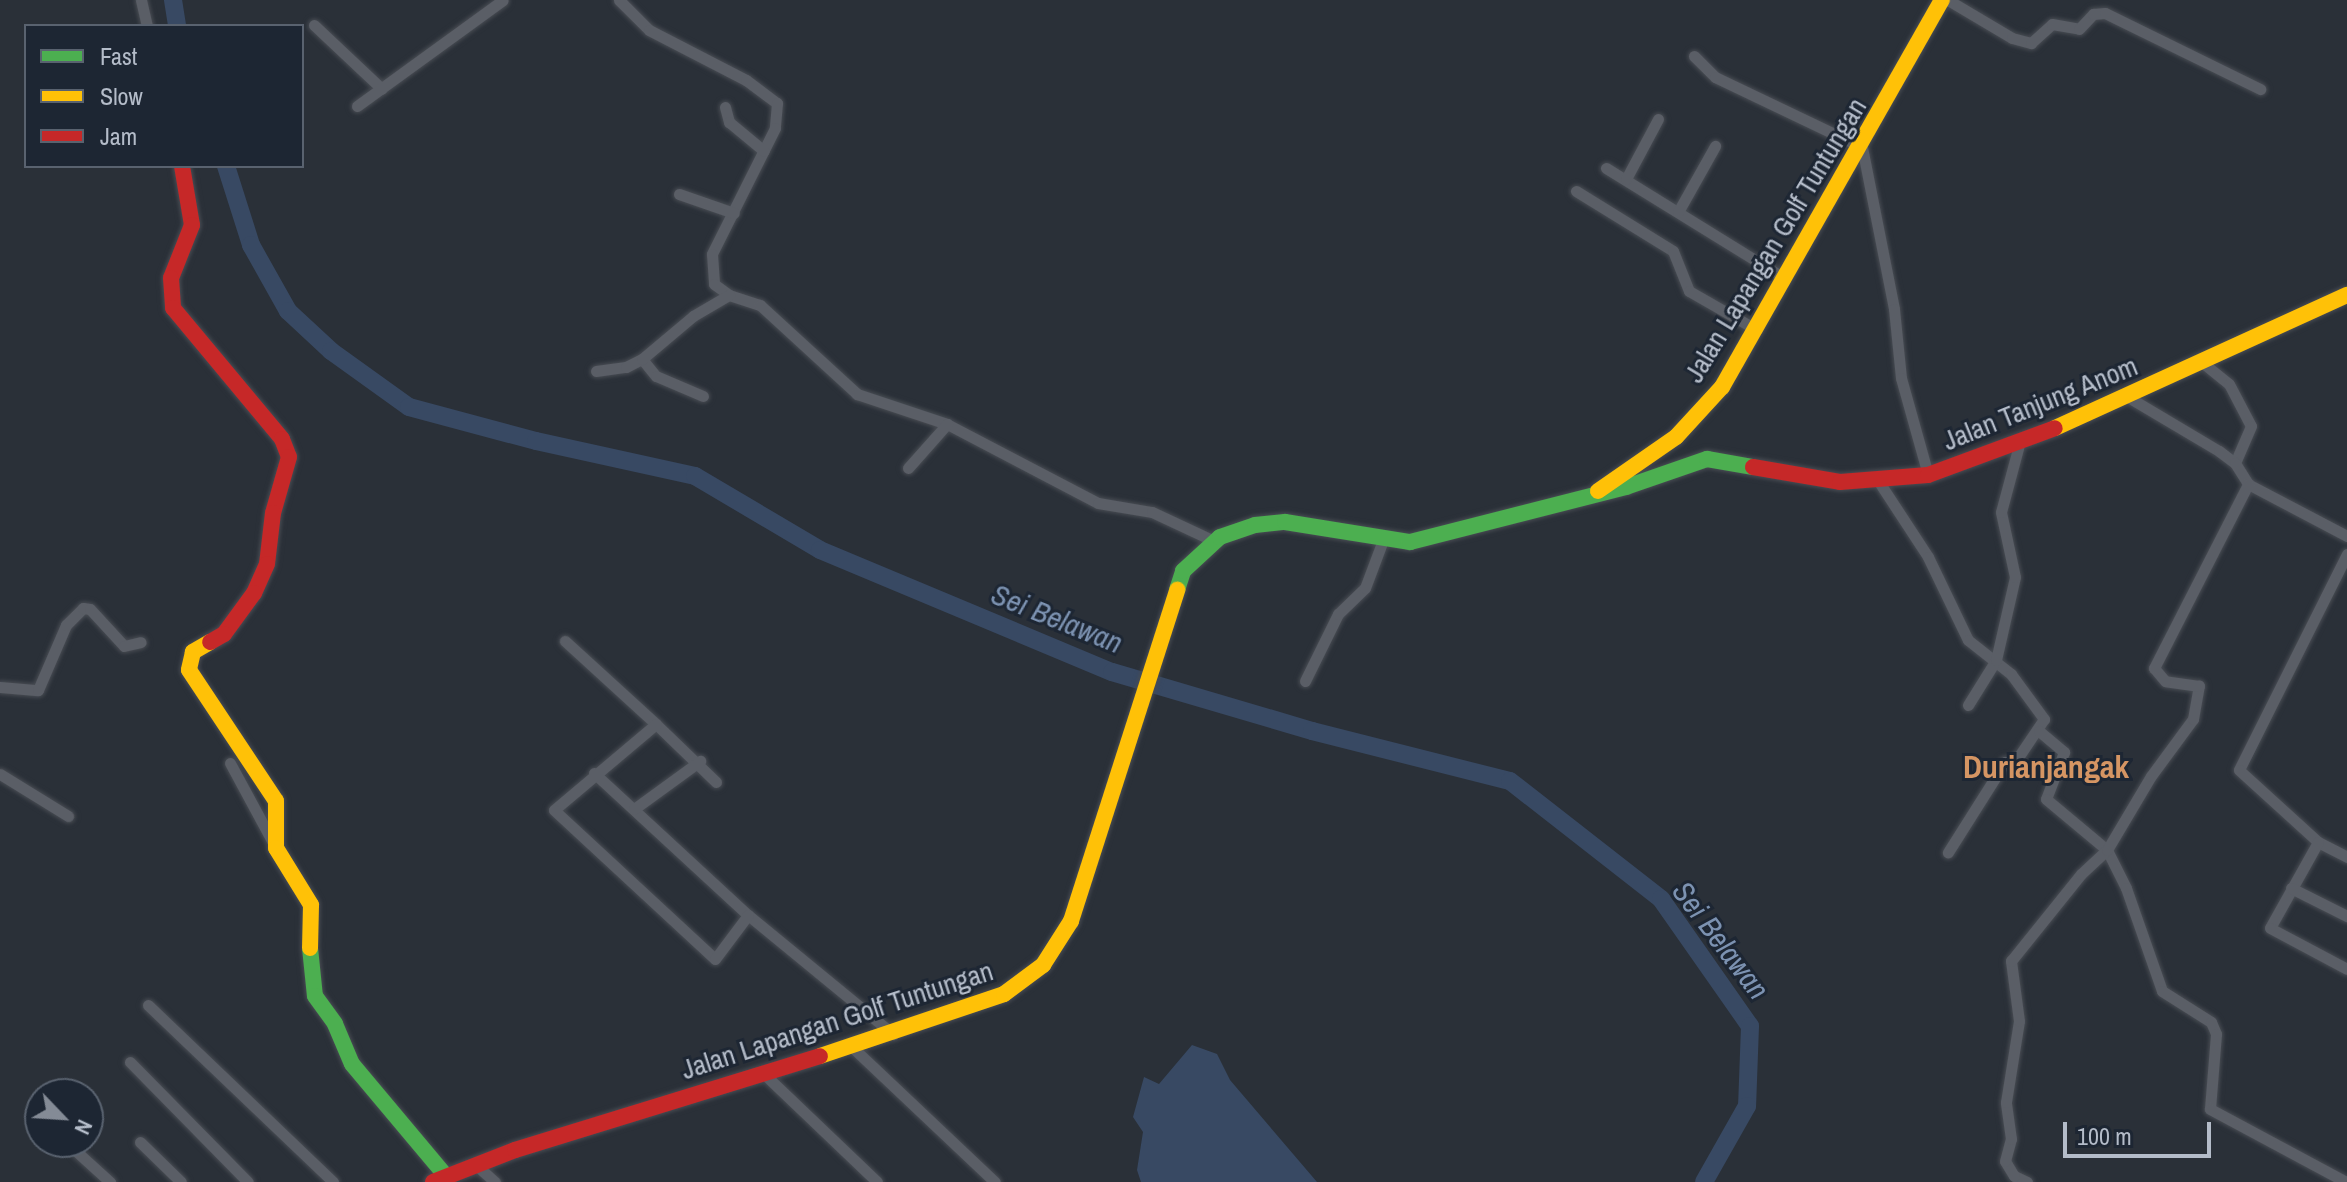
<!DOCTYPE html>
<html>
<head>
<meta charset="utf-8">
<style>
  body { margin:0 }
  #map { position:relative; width:2347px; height:1182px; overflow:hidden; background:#2a3038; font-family:"Archivo Narrow",sans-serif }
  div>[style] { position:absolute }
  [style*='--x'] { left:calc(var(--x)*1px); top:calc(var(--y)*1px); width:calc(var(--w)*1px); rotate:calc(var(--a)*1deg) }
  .water>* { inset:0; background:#384963 }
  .river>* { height:18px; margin:-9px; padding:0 9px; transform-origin:9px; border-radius:9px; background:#384963 }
  .roads { filter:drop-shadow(0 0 2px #484c53) drop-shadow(0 0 2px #484c53) }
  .street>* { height:11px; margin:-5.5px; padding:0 5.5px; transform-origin:5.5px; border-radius:5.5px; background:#5a5e66 }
  .fast>* { height:16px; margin:-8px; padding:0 8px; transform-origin:8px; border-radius:8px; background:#4caf50 }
  .slow>* { height:16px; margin:-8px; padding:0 8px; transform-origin:8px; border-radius:8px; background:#ffc107 }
  .jam>* { height:16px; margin:-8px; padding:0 8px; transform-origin:8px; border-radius:8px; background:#c62828 }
  span { translate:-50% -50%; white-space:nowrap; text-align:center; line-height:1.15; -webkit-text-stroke:6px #1d2633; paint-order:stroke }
  .street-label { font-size:28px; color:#b4bcc9 }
  .water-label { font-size:30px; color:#7c92b1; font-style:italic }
  .quarter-label { font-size:32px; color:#d59563; font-weight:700 }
  .legend { position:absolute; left:24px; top:24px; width:280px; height:144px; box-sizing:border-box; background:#1d2633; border:2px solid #59626f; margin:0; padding:10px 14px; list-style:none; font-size:24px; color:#b4bcc9 }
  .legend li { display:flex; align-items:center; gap:16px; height:40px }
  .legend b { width:40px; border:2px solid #59626f }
  .north { position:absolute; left:24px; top:1078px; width:80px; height:80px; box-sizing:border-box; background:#1d2633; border:2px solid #59626f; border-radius:50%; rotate:115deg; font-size:22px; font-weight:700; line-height:32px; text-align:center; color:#b4bcc9 }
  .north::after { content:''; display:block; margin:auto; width:28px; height:36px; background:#848b96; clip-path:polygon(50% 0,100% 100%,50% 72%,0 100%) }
  .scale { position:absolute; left:2063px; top:1122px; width:148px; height:36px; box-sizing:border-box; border:4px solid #b4bcc9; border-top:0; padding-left:10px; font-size:24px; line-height:28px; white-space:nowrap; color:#b4bcc9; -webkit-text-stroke:6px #1d2633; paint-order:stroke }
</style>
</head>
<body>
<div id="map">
  <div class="water">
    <div style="clip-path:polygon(1192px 1045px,1217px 1054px,1230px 1080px,1317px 1182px,1141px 1182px,1137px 1170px,1143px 1132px,1133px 1117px,1144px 1077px,1159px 1084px)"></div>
  </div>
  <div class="river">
    <div style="--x:173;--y:0;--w:26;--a:81"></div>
    <div style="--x:226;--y:166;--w:83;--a:72.4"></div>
    <div style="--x:251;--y:245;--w:76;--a:60.7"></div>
    <div style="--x:288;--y:311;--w:59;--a:42.9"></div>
    <div style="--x:331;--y:351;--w:96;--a:35.7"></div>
    <div style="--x:409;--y:407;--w:131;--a:15"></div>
    <div style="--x:536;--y:441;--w:163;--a:12.4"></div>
    <div style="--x:695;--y:476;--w:145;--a:30.6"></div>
    <div style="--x:820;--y:550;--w:316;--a:22.7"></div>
    <div style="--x:1112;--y:672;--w:209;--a:16.4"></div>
    <div style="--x:1312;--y:731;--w:204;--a:14.2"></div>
    <div style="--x:1510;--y:781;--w:192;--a:38"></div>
    <div style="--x:1661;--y:899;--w:155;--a:55"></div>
    <div style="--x:1750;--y:1026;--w:80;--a:92.1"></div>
    <div style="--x:1747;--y:1106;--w:87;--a:119.5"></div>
  </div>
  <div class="roads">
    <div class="street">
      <div style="--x:141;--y:0;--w:27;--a:77"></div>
      <div style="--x:619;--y:0;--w:42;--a:45"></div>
      <div style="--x:649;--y:30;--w:109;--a:27.3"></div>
      <div style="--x:746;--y:80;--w:39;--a:37"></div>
      <div style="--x:777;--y:103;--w:25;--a:95"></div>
      <div style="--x:775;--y:128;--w:141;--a:116.6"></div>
      <div style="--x:712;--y:254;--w:30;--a:86"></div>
      <div style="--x:714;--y:284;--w:19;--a:36"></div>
      <div style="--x:729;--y:295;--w:33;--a:18"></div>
      <div style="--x:760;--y:305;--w:132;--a:42.5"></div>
      <div style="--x:857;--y:394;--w:95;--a:18.4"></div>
      <div style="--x:947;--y:424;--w:170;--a:27.6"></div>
      <div style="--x:1098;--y:503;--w:55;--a:9.5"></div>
      <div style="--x:1152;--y:512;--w:68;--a:25.1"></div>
      <div style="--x:1948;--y:0;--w:74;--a:30.7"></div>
      <div style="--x:2012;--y:38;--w:20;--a:15"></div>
      <div style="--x:2031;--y:43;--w:28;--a:-42"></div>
      <div style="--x:2052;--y:24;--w:27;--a:10"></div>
      <div style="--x:2079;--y:29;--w:21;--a:-47"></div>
      <div style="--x:2093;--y:14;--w:12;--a:-5"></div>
      <div style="--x:2105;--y:13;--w:173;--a:26.1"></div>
      <div style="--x:314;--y:25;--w:93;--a:43.3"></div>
      <div style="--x:1694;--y:56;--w:30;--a:45"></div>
      <div style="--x:1715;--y:77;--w:163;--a:25.5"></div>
      <div style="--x:1862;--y:147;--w:165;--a:78.8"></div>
      <div style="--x:1894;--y:309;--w:69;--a:84.2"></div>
      <div style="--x:1901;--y:378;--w:101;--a:74.4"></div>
      <div style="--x:357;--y:106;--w:180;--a:-36"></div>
      <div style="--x:725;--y:107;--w:16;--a:75"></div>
      <div style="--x:729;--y:122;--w:45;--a:39.6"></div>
      <div style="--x:1606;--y:168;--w:211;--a:31.7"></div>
      <div style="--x:1626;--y:179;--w:68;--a:-61.9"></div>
      <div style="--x:1576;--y:191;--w:114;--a:31.7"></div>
      <div style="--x:1673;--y:251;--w:43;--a:68.2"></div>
      <div style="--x:1689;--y:291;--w:78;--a:29.8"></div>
      <div style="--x:679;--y:194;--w:58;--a:19.1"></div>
      <div style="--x:1678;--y:212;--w:76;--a:-60.7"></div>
      <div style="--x:642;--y:359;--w:22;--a:51"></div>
      <div style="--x:656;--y:376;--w:51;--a:23.1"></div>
      <div style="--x:2203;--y:363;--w:33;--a:39"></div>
      <div style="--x:2229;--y:384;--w:47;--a:62.4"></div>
      <div style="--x:2251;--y:426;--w:40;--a:113.4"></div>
      <div style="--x:596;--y:371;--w:30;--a:-8"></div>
      <div style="--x:626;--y:367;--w:18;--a:-27"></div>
      <div style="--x:642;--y:359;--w:67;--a:-40.1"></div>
      <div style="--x:693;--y:316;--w:42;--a:-30.3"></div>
      <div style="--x:2128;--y:397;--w:106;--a:30.7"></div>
      <div style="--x:2219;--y:451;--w:20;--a:37"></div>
      <div style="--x:2235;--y:463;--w:25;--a:58"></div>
      <div style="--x:2248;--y:484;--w:112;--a:27.7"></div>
      <div style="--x:908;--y:468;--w:59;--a:-48.4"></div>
      <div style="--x:1879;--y:482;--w:90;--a:56.8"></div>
      <div style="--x:1928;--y:557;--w:92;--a:64.3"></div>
      <div style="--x:1968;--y:640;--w:55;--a:38.3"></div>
      <div style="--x:2011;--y:674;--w:56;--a:53.7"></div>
      <div style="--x:2044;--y:719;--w:52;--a:124"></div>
      <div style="--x:2015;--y:762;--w:10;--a:180"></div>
      <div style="--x:2005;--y:762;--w:107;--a:122.3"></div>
      <div style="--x:2347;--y:554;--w:241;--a:116.6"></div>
      <div style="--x:2239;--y:770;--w:107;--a:42.3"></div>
      <div style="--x:2318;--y:842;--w:33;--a:27"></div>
      <div style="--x:565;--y:641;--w:123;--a:42.4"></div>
      <div style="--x:1305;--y:681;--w:75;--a:-63.8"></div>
      <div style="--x:1338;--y:614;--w:37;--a:-44"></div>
      <div style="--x:1365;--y:588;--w:51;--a:-69.4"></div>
      <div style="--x:0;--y:687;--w:38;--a:5"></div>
      <div style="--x:38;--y:690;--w:71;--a:-66.7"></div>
      <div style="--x:66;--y:625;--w:24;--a:-45"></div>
      <div style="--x:83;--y:608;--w:7;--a:8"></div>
      <div style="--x:90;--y:609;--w:50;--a:47.4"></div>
      <div style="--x:124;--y:646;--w:17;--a:-13"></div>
      <div style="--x:1968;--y:705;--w:53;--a:-58.1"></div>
      <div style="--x:1996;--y:660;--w:85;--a:-77.1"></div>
      <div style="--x:2015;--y:577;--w:66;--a:-102.2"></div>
      <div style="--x:2001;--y:512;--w:69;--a:-75"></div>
      <div style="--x:2039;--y:731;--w:33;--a:40"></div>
      <div style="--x:2064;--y:752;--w:50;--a:111"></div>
      <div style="--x:2046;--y:799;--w:80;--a:39.9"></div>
      <div style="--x:2107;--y:850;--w:42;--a:63.4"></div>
      <div style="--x:2126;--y:888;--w:109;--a:70.7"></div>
      <div style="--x:2162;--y:991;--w:58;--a:32.3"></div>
      <div style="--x:2211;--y:1022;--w:13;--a:67"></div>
      <div style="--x:2216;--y:1034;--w:75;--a:94.6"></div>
      <div style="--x:2210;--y:1109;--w:154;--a:28.2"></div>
      <div style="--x:230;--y:763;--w:97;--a:61.6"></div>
      <div style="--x:594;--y:773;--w:209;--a:42.7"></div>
      <div style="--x:748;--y:915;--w:188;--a:39.4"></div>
      <div style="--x:0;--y:774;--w:80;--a:31.7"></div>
      <div style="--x:716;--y:782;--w:83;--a:-136"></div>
      <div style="--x:656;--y:724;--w:133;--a:139.9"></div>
      <div style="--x:554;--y:810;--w:219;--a:42.8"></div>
      <div style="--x:715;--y:959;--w:55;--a:-53.1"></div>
      <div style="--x:634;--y:809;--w:82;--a:-36"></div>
      <div style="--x:2318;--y:842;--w:98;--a:119.2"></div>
      <div style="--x:2270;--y:928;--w:87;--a:28"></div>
      <div style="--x:2291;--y:888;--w:63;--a:26.6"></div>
      <div style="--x:148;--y:1005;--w:256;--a:43.7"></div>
      <div style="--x:851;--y:1046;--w:198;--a:43.4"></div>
      <div style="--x:130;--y:1062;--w:168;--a:45.5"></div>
      <div style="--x:762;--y:1072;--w:159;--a:43.7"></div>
      <div style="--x:140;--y:1142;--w:57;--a:44.3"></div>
      <div style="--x:77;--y:1152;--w:45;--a:42.3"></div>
      <div style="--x:475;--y:1164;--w:27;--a:42"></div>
      <div style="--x:2027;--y:1182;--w:14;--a:-155"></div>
      <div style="--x:2014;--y:1176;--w:17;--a:-121"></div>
      <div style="--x:2005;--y:1161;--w:23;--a:-75"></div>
      <div style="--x:2011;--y:1139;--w:37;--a:-98"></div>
      <div style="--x:2006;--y:1102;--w:82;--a:-80.9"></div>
      <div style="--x:2019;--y:1021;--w:61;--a:-97.6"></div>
      <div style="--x:2011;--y:961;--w:112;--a:-51.2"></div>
      <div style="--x:2081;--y:874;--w:35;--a:-43"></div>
      <div style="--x:2107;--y:850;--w:86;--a:-59.3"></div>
      <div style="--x:2151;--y:776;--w:71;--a:-53.6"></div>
      <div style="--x:2193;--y:719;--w:34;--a:-80"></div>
      <div style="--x:2199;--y:686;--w:34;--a:-172"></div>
      <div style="--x:2165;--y:681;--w:17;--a:-130"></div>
      <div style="--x:2154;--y:668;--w:207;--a:-62.9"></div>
    </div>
    <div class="fast">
      <div style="--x:1177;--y:590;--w:20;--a:-72"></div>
      <div style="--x:1183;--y:571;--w:50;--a:-42.6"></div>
      <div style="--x:1220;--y:537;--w:37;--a:-19"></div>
      <div style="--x:1255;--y:525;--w:30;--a:-6"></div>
      <div style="--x:1285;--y:522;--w:127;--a:9.1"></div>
      <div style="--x:1410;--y:542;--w:223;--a:-14.3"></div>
      <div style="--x:1626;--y:487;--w:86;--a:-19.1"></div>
      <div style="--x:1707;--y:459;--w:47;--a:9.9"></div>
      <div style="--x:310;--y:948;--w:48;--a:84.1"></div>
      <div style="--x:315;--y:996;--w:34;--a:54"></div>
      <div style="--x:335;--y:1024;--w:43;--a:67"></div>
      <div style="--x:352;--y:1064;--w:145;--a:50"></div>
    </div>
    <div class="slow">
      <div style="--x:2055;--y:428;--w:321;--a:-24.5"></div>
      <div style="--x:1598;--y:491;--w:95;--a:-34.7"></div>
      <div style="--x:1676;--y:437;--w:68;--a:-47.4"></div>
      <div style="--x:1722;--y:387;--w:445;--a:-60.4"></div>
      <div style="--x:210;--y:642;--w:20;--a:150"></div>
      <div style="--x:193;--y:652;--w:18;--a:103"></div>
      <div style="--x:189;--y:670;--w:157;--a:56.4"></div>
      <div style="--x:276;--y:801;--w:47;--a:90"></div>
      <div style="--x:276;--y:848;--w:67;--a:58.4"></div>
      <div style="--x:311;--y:905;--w:43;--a:91.3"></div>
      <div style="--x:820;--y:1056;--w:194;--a:-18.6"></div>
      <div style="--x:1004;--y:994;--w:49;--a:-36.6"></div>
      <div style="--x:1043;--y:965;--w:52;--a:-57.5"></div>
      <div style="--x:1071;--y:921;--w:348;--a:-72.2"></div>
    </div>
    <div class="jam">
      <div style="--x:182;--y:166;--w:60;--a:80.4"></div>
      <div style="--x:192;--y:225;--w:57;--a:111.6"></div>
      <div style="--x:171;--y:278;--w:30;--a:86"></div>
      <div style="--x:173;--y:308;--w:170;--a:50.2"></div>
      <div style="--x:282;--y:439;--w:19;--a:69"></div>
      <div style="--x:289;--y:457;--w:58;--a:105.9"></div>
      <div style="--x:273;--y:513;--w:51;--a:96.7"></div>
      <div style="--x:267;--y:564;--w:32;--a:114"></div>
      <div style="--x:254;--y:593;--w:51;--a:126.2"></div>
      <div style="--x:224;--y:634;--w:16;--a:150"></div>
      <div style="--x:1753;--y:467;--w:88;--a:9.8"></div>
      <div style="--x:1840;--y:482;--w:88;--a:-4.5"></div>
      <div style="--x:1928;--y:475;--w:135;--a:-20.3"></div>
      <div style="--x:433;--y:1182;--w:88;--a:-21.3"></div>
      <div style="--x:515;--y:1150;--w:319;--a:-17.1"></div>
    </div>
  </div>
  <div class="street-label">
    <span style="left:1775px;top:240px;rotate:-59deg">Jalan Lapangan Golf Tuntungan</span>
    <span style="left:2040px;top:403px;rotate:-22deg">Jalan Tanjung Anom</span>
    <span style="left:837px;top:1020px;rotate:-18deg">Jalan Lapangan Golf Tuntungan</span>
  </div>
  <div class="water-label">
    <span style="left:1057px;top:618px;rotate:22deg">Sei Belawan</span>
    <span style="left:1721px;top:940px;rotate:53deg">Sei Belawan</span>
  </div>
  <div class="quarter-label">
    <span style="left:2046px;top:767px">Durianjangak</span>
  </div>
  <ul class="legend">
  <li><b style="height:10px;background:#4caf50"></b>Fast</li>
  <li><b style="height:10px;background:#ffc107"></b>Slow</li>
  <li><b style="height:10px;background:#c62828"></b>Jam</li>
  </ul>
  <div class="north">N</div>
  <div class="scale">100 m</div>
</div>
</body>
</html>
